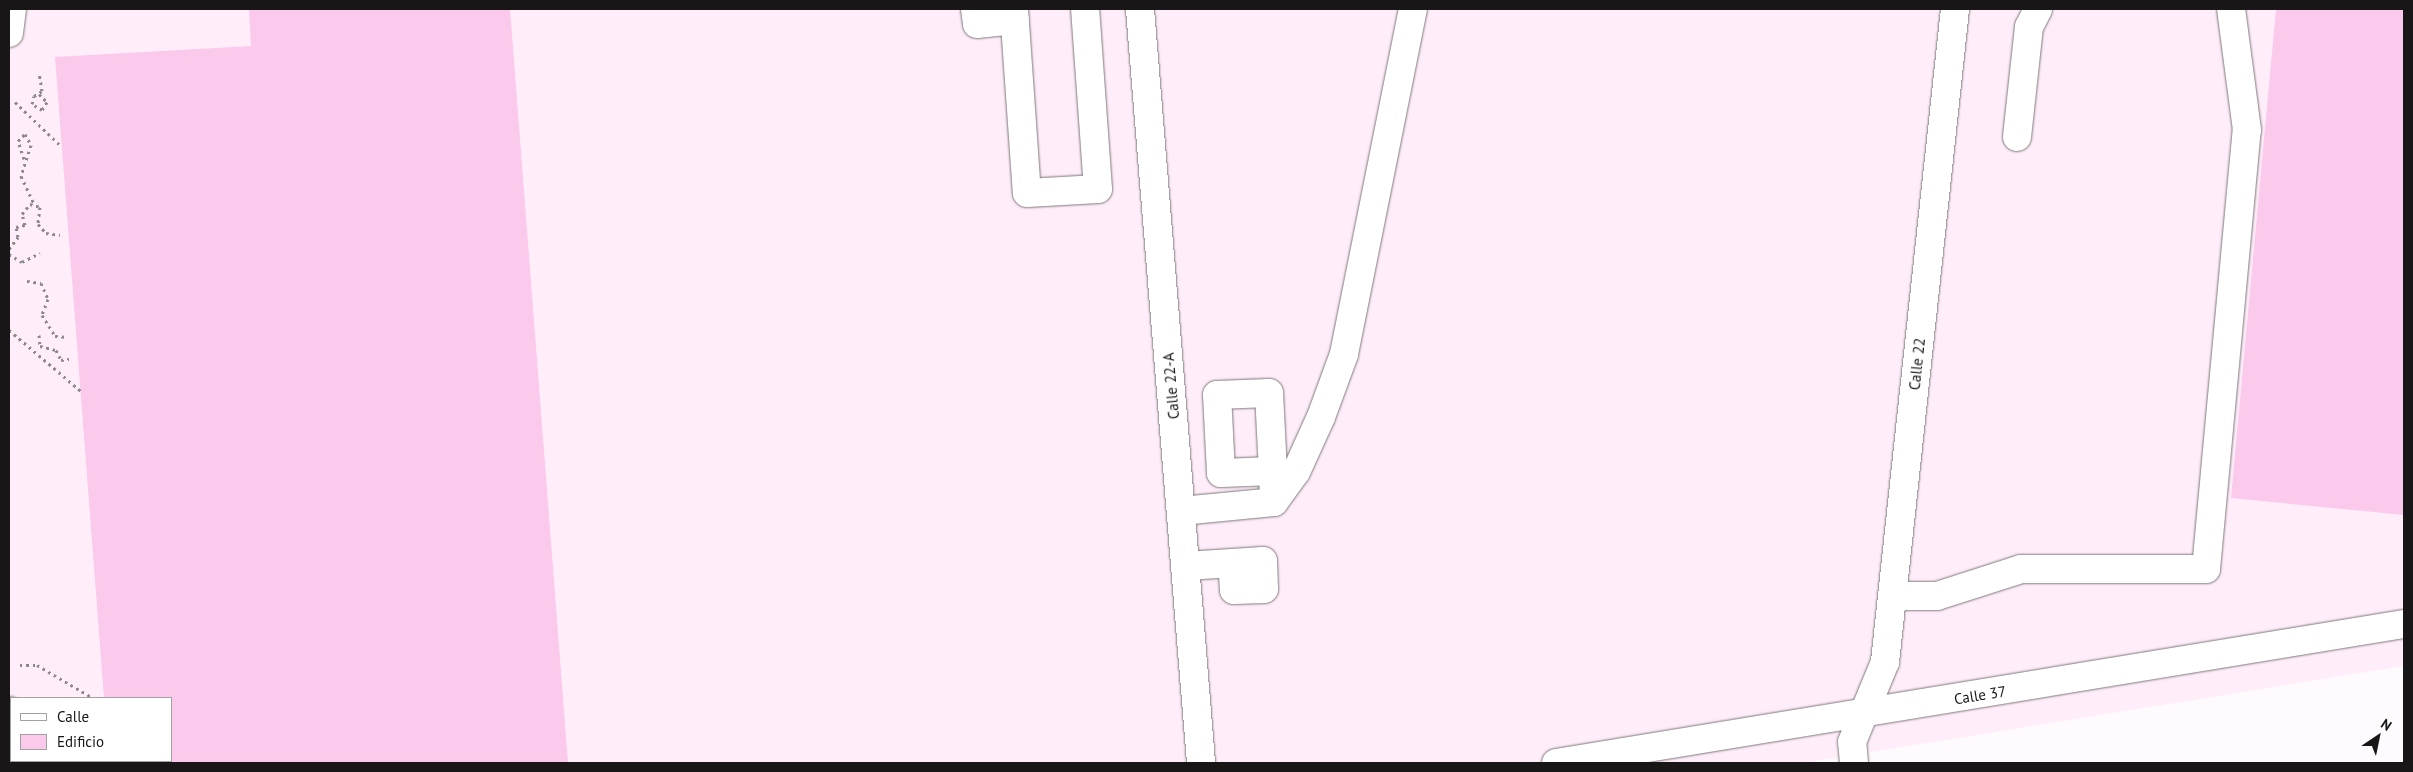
<!DOCTYPE html>
<html>
<head>
<meta charset="utf-8">
<style>
  body { margin:0 }
  #map { position:relative; width:2413px; height:772px; overflow:hidden; background:#fefafd; font-family:"PT Sans",sans-serif }
  div>[style] { position:absolute }
  [style*='--x'] { left:calc(var(--x)*1px); top:calc(var(--y)*1px); width:calc(var(--w)*1px); rotate:calc(var(--a)*1deg) }
  .built>* { inset:0; background:#ffeef9 }
  .building>* { inset:0; background:#fac9eb }
  .path>* { height:3px; margin-top:-1.5px; transform-origin:0; background:repeating-linear-gradient(90deg,#8c898b 0 2.5px,transparent 0 6.5px) }
  .roads { filter:drop-shadow(0 0 1px #7f777d) drop-shadow(0 0 1px #7f777d) }
  .minor>* { height:28px; margin:-14px; padding:0 14px; transform-origin:14px; border-radius:14px; background:#fff }
  span { translate:-50% -50%; white-space:nowrap; text-align:center; line-height:1.15; -webkit-text-stroke:4.5px #fff; paint-order:stroke }
  .street-label { font-size:15px; color:#191618 }
  .frame { position:absolute; inset:0; border:10px solid #191618; pointer-events:none }
  .legend { position:absolute; left:10px; top:697px; width:162px; height:65px; box-sizing:border-box; background:#fff; border:1px solid #a3a2a3; margin:0; padding:6px 9px; list-style:none; font-size:15px; color:#191618 }
  .legend li { display:flex; align-items:center; gap:10px; height:25px }
  .legend b { width:25px; border:1px solid #a3a2a3 }
  .north { position:absolute; left:2353px; top:712px; width:50px; height:50px; -webkit-text-stroke:4px #fff; paint-order:stroke; rotate:34deg; font-size:14px; font-weight:700; line-height:20px; text-align:center; color:#191618 }
  .north::after { content:''; display:block; margin:auto; width:18px; height:22px; background:#191618; clip-path:polygon(50% 0,100% 100%,50% 72%,0 100%) }
</style>
</head>
<body>
<div id="map">
  <div class="built">
    <div style="clip-path:polygon(evenodd,9px 9px,2404px 9px,2404px 666px,1803px 763px,9px 763px,9px 9px,11px 698px,171px 698px,171px 761px,11px 761px,11px 698px)"></div>
  </div>
  <div class="building">
    <div style="clip-path:polygon(249px 9px,510px 9px,568px 763px,109px 763px,171px 761px,171px 698px,104px 698px,55px 57px,251px 46px)"></div>
    <div style="clip-path:polygon(2276px 9px,2404px 9px,2404px 515px,2231px 498px)"></div>
  </div>
  <div class="path">
    <div style="--x:39;--y:94;--w:11;--a:45"></div>
    <div style="--x:47;--y:102;--w:9;--a:122"></div>
    <div style="--x:42;--y:110;--w:12;--a:-149"></div>
    <div style="--x:32;--y:104;--w:8;--a:-76"></div>
    <div style="--x:34;--y:96;--w:9;--a:-32"></div>
    <div style="--x:42;--y:91;--w:19;--a:-99"></div>
    <div style="--x:15;--y:102;--w:64;--a:43.7"></div>
    <div style="--x:24;--y:159;--w:19;--a:-108"></div>
    <div style="--x:18;--y:141;--w:10;--a:-45"></div>
    <div style="--x:25;--y:134;--w:13;--a:61"></div>
    <div style="--x:31;--y:145;--w:33;--a:108"></div>
    <div style="--x:21;--y:176;--w:31;--a:65"></div>
    <div style="--x:9;--y:249;--w:15;--a:-53"></div>
    <div style="--x:18;--y:237;--w:10;--a:-101"></div>
    <div style="--x:16;--y:227;--w:9;--a:-13"></div>
    <div style="--x:25;--y:225;--w:11;--a:-105"></div>
    <div style="--x:22;--y:214;--w:13;--a:-51"></div>
    <div style="--x:30;--y:204;--w:10;--a:17"></div>
    <div style="--x:40;--y:207;--w:17;--a:97"></div>
    <div style="--x:38;--y:224;--w:12;--a:48"></div>
    <div style="--x:46;--y:233;--w:14;--a:8"></div>
    <div style="--x:9;--y:254;--w:15;--a:32"></div>
    <div style="--x:22;--y:262;--w:20;--a:-27"></div>
    <div style="--x:27;--y:281;--w:14;--a:8"></div>
    <div style="--x:41;--y:283;--w:17;--a:66"></div>
    <div style="--x:48;--y:299;--w:17;--a:111"></div>
    <div style="--x:42;--y:315;--w:25;--a:58"></div>
    <div style="--x:55;--y:336;--w:13;--a:4"></div>
    <div style="--x:9;--y:330;--w:94;--a:40.3"></div>
    <div style="--x:39;--y:335;--w:11;--a:85"></div>
    <div style="--x:40;--y:346;--w:16;--a:14"></div>
    <div style="--x:56;--y:350;--w:11;--a:63"></div>
    <div style="--x:61;--y:360;--w:8;--a:-7"></div>
    <div style="--x:20;--y:665;--w:17;--a:0"></div>
    <div style="--x:37;--y:665;--w:65;--a:30.5"></div>
    <div style="--x:86;--y:763;--w:3;--a:-45"></div>
  </div>
  <div class="roads">
    <div class="minor">
      <div style="--x:975;--y:9;--w:15;--a:82"></div>
      <div style="--x:977;--y:24;--w:38;--a:-6"></div>
      <div style="--x:1014;--y:9;--w:184;--a:86"></div>
      <div style="--x:1027;--y:193;--w:71;--a:-3.2"></div>
      <div style="--x:1098;--y:189;--w:180;--a:-94.1"></div>
      <div style="--x:1140;--y:9;--w:756;--a:85.37"></div>
      <div style="--x:9;--y:33;--w:24;--a:-83"></div>
      <div style="--x:2017;--y:137;--w:111;--a:-83.8"></div>
      <div style="--x:2029;--y:27;--w:20;--a:-63"></div>
      <div style="--x:1273;--y:471;--w:52;--a:177.8"></div>
      <div style="--x:1221;--y:473;--w:78;--a:-92.9"></div>
      <div style="--x:1217;--y:395;--w:52;--a:-2.2"></div>
      <div style="--x:1269;--y:393;--w:78;--a:87.1"></div>
      <div style="--x:1273;--y:471;--w:31;--a:88"></div>
      <div style="--x:1181;--y:511;--w:93;--a:-5.5"></div>
      <div style="--x:1274;--y:502;--w:37;--a:-54"></div>
      <div style="--x:1296;--y:472;--w:60;--a:-65.6"></div>
      <div style="--x:1321;--y:417;--w:67;--a:-69.9"></div>
      <div style="--x:1344;--y:354;--w:352;--a:-78.7"></div>
      <div style="--x:1186;--y:566;--w:77;--a:-3.7"></div>
      <div style="--x:1263;--y:561;--w:28;--a:88"></div>
      <div style="--x:1264;--y:589;--w:30;--a:178"></div>
      <div style="--x:1234;--y:590;--w:27;--a:-94"></div>
      <div style="--x:1893;--y:596;--w:44;--a:0"></div>
      <div style="--x:1937;--y:596;--w:88;--a:-17.8"></div>
      <div style="--x:2021;--y:569;--w:185;--a:0"></div>
      <div style="--x:2206;--y:569;--w:441;--a:-84.7"></div>
      <div style="--x:2247;--y:130;--w:122;--a:-97.5"></div>
      <div style="--x:9;--y:711;--w:33;--a:87"></div>
      <div style="--x:1556;--y:763;--w:859;--a:-9.31"></div>
      <div style="--x:1854;--y:763;--w:21;--a:-95"></div>
      <div style="--x:1852;--y:742;--w:87;--a:-67.6"></div>
      <div style="--x:1885;--y:662;--w:657;--a:-83.88"></div>
    </div>
  </div>
  <div class="street-label">
    <span style="left:1917px;top:364px;rotate:-84deg">Calle 22</span>
    <span style="left:1171px;top:386px;rotate:-95deg">Calle 22-A</span>
    <span style="left:1980px;top:695px;rotate:-9deg">Calle 37</span>
  </div>
  <div class="frame"></div>
  <ul class="legend">
  <li><b style="height:6px;background:#fff"></b>Calle</li>
  <li><b style="height:14px;background:#fac9eb"></b>Edificio</li>
  </ul>
  <div class="north">N</div>
</div>
</body>
</html>
